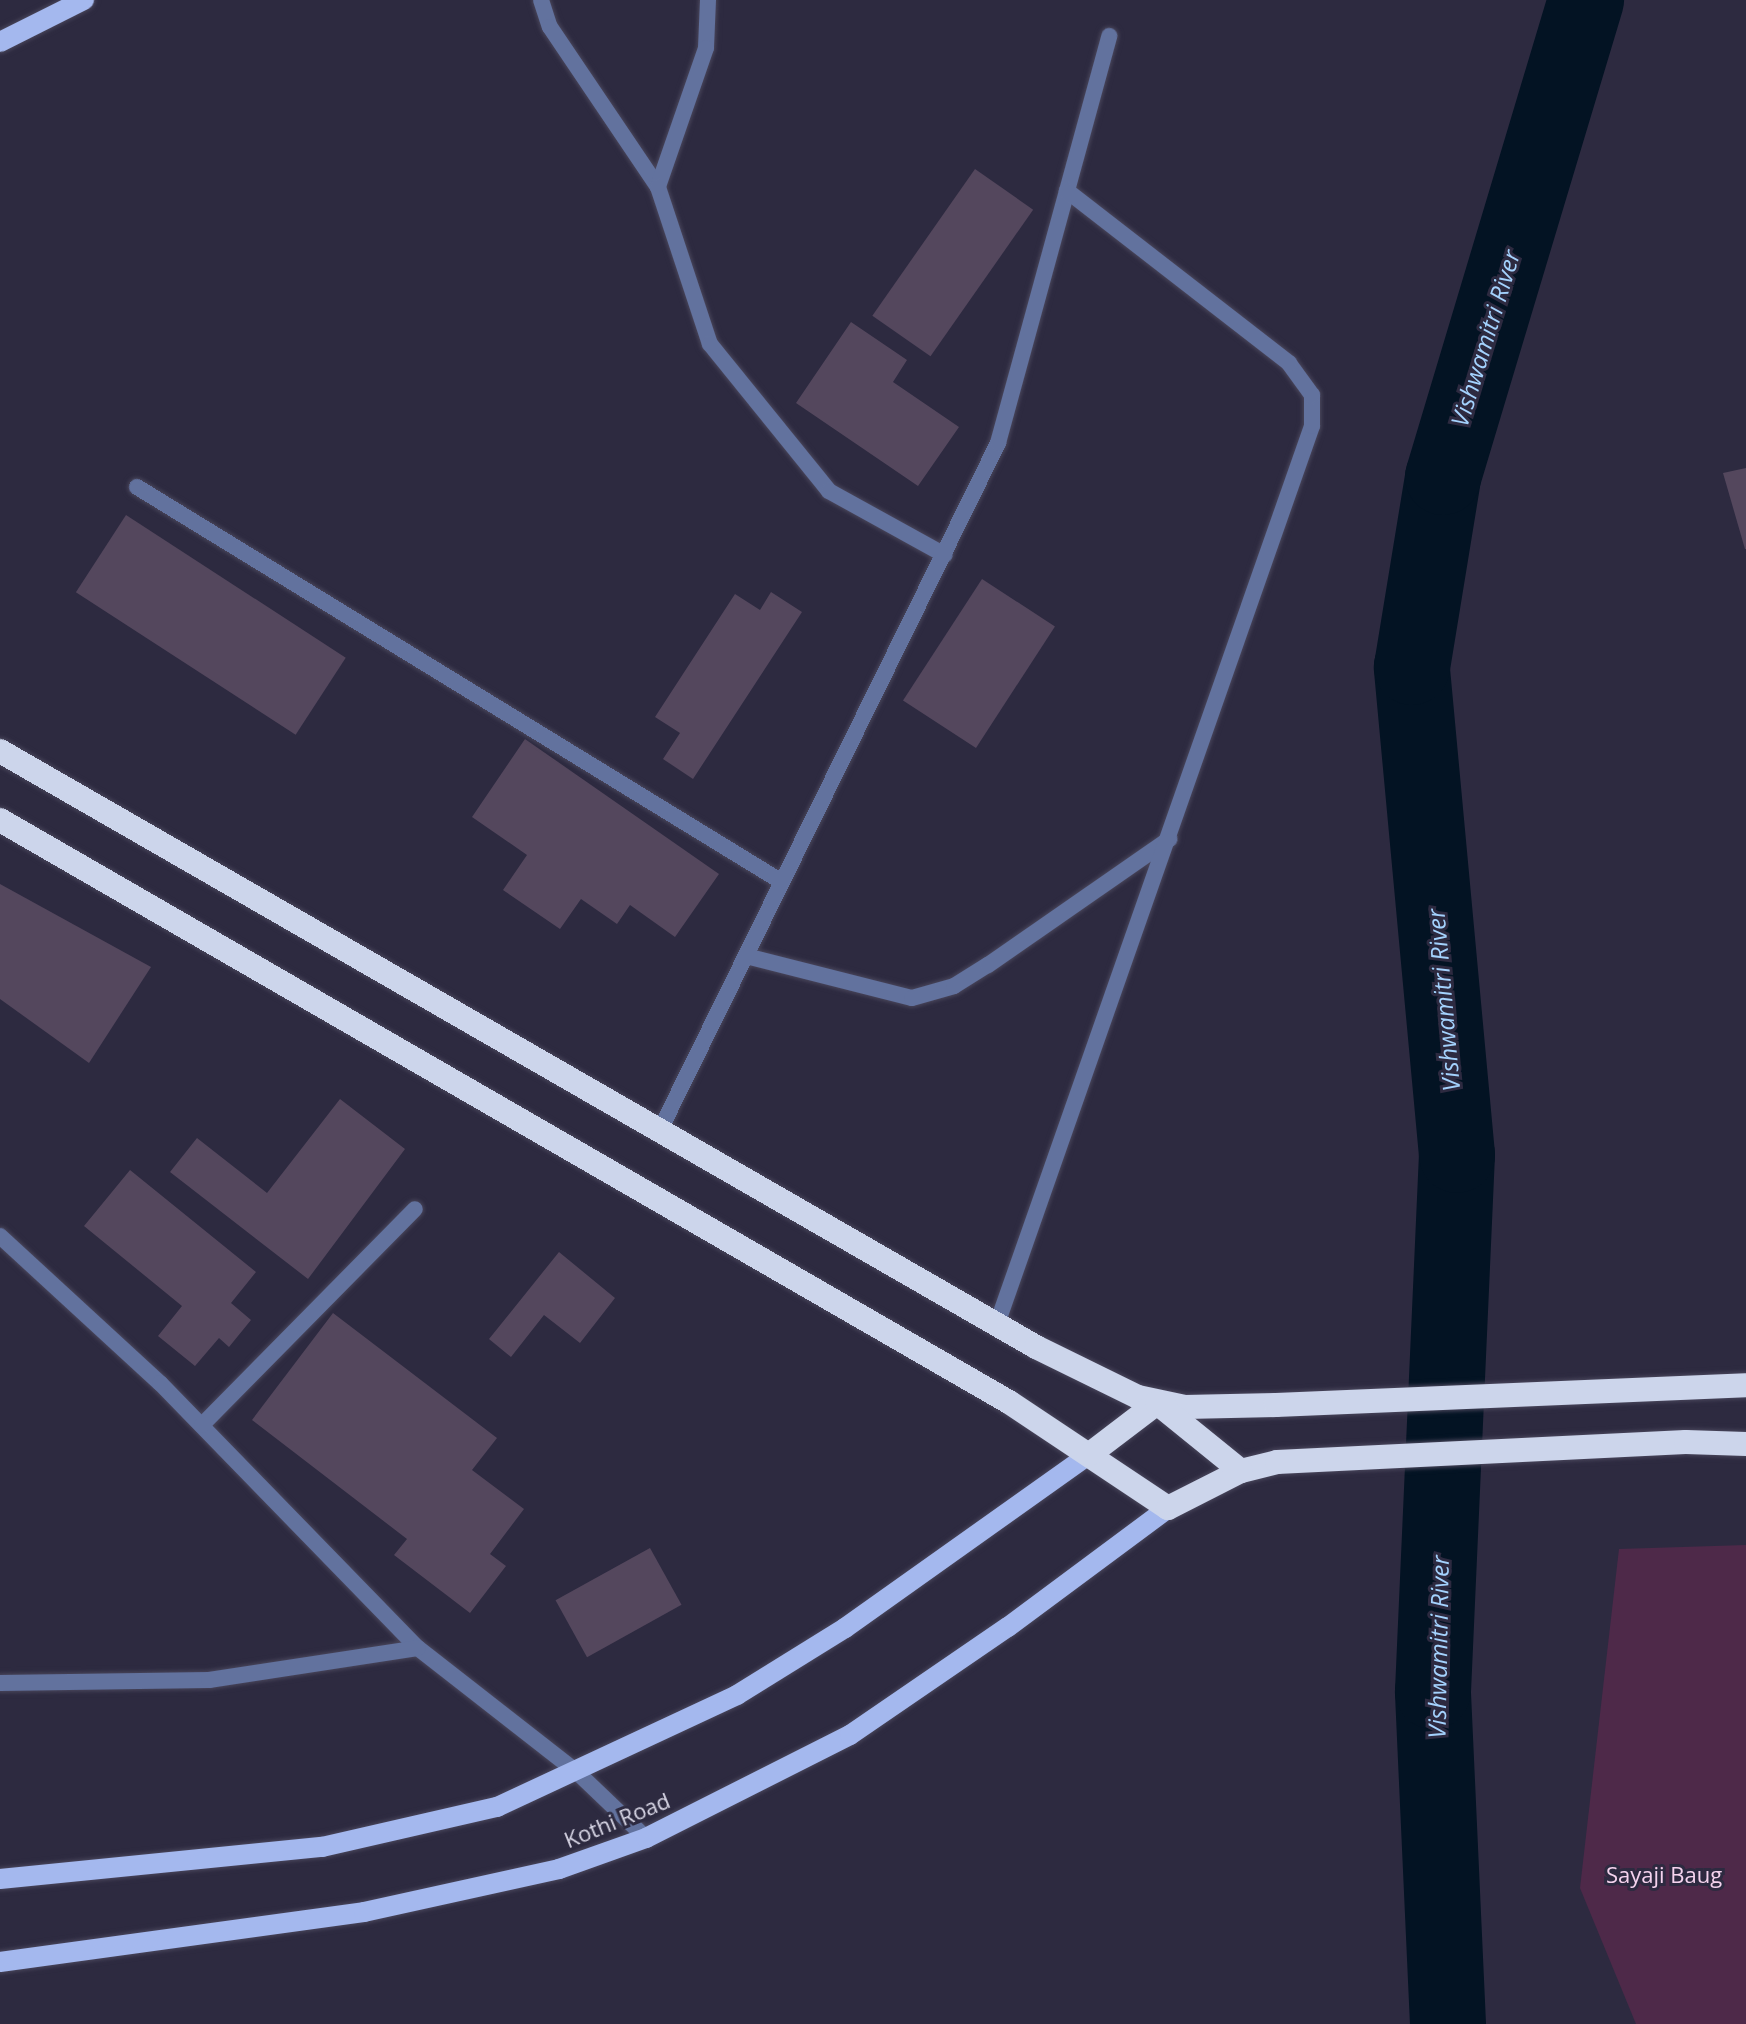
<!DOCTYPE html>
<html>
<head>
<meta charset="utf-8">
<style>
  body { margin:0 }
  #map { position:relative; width:1746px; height:2024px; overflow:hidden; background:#2d2a40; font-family:"Open Sans",sans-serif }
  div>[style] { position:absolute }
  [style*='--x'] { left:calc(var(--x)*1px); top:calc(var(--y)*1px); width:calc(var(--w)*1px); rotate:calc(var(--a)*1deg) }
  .green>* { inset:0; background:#4e2949 }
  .river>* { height:76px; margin:-38px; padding:0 38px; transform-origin:38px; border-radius:38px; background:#031323 }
  .building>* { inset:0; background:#54475d; transform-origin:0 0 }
  .roads { filter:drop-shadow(0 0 2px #49465b) drop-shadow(0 0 2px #49465b) }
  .street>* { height:16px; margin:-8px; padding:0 8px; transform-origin:8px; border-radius:8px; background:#62729e }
  .primary>* { height:20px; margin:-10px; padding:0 10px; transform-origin:10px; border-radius:10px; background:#a4b8ee }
  .highway>* { height:24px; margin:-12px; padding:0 12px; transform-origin:12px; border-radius:12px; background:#ccd5eb }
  span { translate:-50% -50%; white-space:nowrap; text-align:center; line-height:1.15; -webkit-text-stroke:6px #2d2a40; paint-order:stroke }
  .street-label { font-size:22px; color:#d9d7e6 }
  .park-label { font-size:22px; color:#f5d3ee }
  .water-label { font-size:24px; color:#a4d2fd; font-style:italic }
</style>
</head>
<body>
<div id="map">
  <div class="green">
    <div style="clip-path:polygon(1746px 1545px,1746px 2024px,1636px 2024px,1580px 1888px,1619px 1549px)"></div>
  </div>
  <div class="river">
    <div style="--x:1448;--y:2024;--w:333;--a:-92.6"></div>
    <div style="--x:1433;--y:1691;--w:537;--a:-87.44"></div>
    <div style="--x:1457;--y:1155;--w:490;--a:-95.3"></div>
    <div style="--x:1412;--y:667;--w:193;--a:-80.7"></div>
    <div style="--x:1443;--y:477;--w:498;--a:-73.3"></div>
  </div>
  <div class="building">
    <div style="left:975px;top:169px;width:71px;height:179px;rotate:35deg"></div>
    <div style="clip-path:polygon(851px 322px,907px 360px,893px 382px,959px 427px,918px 486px,796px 403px)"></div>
    <div style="clip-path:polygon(1746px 468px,1746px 549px,1745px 549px,1723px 473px)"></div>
    <div style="left:126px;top:515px;width:262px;height:92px;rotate:33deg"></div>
    <div style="left:982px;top:579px;width:87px;height:145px;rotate:33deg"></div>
    <div style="clip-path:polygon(771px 592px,802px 612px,693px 779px,663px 759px,680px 733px,655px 717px,735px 594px,760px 610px)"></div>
    <div style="clip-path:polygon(525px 739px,719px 874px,675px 937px,630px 905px,617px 924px,581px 899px,560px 929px,503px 890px,527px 855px,472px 817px)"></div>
    <div style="clip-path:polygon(0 884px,151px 967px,89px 1063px,0 999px)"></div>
    <div style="clip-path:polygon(340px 1099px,405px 1149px,308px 1279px,170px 1172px,197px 1138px,267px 1193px)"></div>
    <div style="clip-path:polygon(130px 1170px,256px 1272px,231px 1303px,251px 1320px,229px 1347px,219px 1338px,195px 1366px,158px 1336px,182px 1306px,84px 1226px)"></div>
    <div style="clip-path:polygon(559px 1252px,615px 1298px,580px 1343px,544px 1315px,511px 1357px,489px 1339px)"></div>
    <div style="clip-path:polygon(333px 1313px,497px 1438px,472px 1470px,524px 1509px,490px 1554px,506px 1566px,470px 1613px,394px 1555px,407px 1539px,252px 1420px)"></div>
    <div style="left:650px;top:1548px;width:65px;height:108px;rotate:61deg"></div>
  </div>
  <div class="roads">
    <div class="street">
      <div style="--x:541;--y:0;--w:28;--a:72"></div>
      <div style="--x:550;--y:27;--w:193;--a:56"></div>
      <div style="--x:708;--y:0;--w:48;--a:92.4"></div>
      <div style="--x:706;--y:48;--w:147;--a:109.1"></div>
      <div style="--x:658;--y:187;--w:165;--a:71.7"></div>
      <div style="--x:710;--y:344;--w:189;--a:51"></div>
      <div style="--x:829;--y:491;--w:132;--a:28.9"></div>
      <div style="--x:137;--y:487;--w:756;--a:31.48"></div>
      <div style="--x:746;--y:956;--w:171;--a:14.2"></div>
      <div style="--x:912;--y:998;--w:44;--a:-15.9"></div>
      <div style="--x:954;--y:986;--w:40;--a:-32"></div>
      <div style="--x:988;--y:965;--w:221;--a:-34.8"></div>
      <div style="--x:660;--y:1130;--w:766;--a:-63.8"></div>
      <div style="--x:998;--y:443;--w:422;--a:-74.7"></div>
      <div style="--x:0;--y:1236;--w:217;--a:42.6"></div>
      <div style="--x:160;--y:1383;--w:370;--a:45.8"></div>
      <div style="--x:418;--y:1648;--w:203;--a:38"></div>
      <div style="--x:578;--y:1773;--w:94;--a:43.7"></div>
      <div style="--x:997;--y:1324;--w:952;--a:-70.67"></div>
      <div style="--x:1312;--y:426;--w:31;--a:-90"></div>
      <div style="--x:1312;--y:395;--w:39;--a:-126"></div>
      <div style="--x:1289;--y:363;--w:281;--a:-142.2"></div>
      <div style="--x:202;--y:1425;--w:303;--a:-45.4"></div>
      <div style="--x:0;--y:1683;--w:209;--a:-0.8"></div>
      <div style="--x:209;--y:1680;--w:211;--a:-8.7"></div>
    </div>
    <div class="primary">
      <div style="--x:0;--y:42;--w:94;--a:-26.6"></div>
      <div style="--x:0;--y:1879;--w:324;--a:-5.7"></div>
      <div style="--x:322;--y:1847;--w:180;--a:-12.9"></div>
      <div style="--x:497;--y:1807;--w:265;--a:-25"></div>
      <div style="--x:737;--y:1695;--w:127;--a:-31.8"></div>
      <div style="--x:845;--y:1628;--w:301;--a:-35.4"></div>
      <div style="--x:0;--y:1962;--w:367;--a:-7.8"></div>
      <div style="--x:364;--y:1912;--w:200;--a:-12.4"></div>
      <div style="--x:559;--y:1869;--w:92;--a:-19.6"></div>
      <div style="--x:646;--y:1838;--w:229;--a:-26.8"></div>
      <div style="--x:850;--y:1735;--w:191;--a:-34.4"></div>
      <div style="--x:1008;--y:1627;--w:199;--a:-36.6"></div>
    </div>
    <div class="highway">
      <div style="--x:0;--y:751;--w:1195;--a:29.91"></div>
      <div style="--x:1036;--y:1347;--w:114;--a:26.1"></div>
      <div style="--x:1138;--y:1397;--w:48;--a:12"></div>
      <div style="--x:1185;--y:1407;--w:91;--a:-1.3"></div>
      <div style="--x:1276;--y:1405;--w:470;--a:-2.4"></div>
      <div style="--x:0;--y:820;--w:1165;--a:29.98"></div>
      <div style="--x:1009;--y:1402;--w:191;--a:33.7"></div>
      <div style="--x:1168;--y:1508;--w:82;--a:-26.9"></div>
      <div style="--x:1241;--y:1471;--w:37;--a:-14"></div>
      <div style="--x:1277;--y:1462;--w:409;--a:-2.8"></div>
      <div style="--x:1686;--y:1442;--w:60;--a:1.9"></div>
      <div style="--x:1090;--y:1454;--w:84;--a:-37.3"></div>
      <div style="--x:1157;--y:1403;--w:108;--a:39"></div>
    </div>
  </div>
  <div class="street-label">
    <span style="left:617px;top:1820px;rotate:-22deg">Kothi Road</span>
  </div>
  <div class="park-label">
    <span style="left:1664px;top:1875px">Sayaji Baug</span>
  </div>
  <div class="water-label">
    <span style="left:1485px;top:338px;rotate:-73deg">Vishwamitri River</span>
    <span style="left:1443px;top:1000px;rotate:-95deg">Vishwamitri River</span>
    <span style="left:1438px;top:1647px;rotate:-89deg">Vishwamitri River</span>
  </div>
</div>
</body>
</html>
